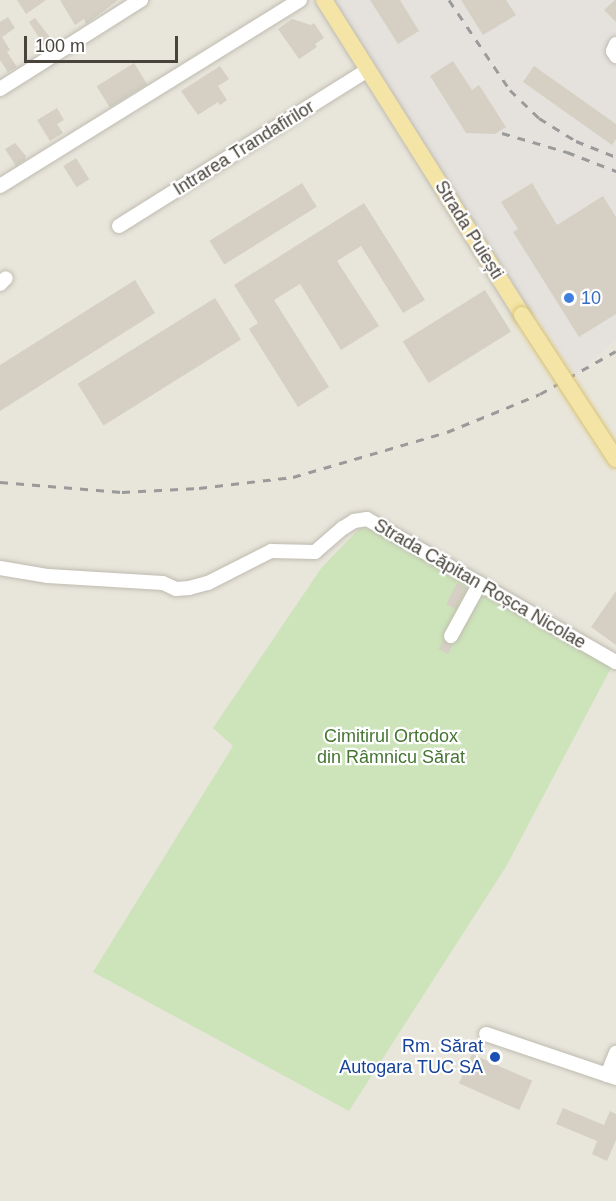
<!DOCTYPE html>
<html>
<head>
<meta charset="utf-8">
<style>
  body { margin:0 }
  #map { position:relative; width:616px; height:1201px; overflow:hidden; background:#f5f3ed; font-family:Arial,sans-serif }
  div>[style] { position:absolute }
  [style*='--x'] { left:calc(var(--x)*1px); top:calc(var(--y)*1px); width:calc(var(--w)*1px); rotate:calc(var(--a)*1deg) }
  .residential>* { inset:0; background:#e8e5db }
  .industrial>* { inset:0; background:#e5e2de }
  .green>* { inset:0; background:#cde4ba }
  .building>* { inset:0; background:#d5d0c3; transform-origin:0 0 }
  .roads { filter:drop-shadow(0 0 2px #bfbbb0) drop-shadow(0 0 2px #bfbbb0) }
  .minor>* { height:14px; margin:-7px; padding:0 7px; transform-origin:7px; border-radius:7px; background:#fff }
  .major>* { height:16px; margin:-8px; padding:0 8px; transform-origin:8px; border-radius:8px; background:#f4e5a6 }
  .rail>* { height:3px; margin-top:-1.5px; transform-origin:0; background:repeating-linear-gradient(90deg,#9a9a9a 0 8px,transparent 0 16px) }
  .bridges { filter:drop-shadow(0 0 2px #d8c477) drop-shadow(0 0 2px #d8c477) }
  .major-bridge>* { height:16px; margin:-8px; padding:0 8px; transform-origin:8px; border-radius:8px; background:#f4e5a6 }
  .dots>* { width:16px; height:16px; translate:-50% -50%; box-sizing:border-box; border:3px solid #fff; border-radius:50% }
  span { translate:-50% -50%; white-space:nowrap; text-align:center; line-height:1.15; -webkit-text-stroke:4.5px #fff; paint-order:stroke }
  .street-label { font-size:18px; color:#49443b }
  .shop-label { font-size:18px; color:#366cbe }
  .left { translate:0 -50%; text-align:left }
  .park-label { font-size:18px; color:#467533 }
  .transit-label { font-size:18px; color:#164399 }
  .right { translate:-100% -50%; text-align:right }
  .scale { position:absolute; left:24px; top:36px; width:154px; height:27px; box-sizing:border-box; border:3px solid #49443b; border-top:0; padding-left:8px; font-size:18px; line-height:21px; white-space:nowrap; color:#49443b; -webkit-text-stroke:4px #fff; paint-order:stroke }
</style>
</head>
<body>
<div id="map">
  <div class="residential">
    <div style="clip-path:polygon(0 0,318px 0,590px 361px,616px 340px,616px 1201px,0 1201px)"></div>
  </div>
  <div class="industrial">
    <div style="clip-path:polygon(318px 0,616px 0,616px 340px,562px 387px)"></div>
  </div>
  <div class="green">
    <div style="clip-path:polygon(360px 528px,373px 530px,612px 666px,507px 865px,349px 1111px,93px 972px,233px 746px,213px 728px,322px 567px)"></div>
  </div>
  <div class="building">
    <div style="clip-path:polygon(17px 0,46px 0,26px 14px)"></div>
    <div style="clip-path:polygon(60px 0,118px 0,86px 24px,84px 19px,75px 25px)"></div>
    <div style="clip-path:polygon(370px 0,400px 0,419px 31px,398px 44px)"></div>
    <div style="clip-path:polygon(461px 0,506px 0,516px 15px,483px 35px)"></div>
    <div style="clip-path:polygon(615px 0,616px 0,616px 22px,604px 10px)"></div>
    <div style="clip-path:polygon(8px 17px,15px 28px,2px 37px,10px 50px,7px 52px,17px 67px,8px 72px,0 60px,0 22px)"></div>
    <div style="clip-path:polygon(35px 18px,49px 36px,51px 42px,45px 47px,29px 22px)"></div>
    <div style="clip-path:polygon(292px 19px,311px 25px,314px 23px,324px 38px,315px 44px,317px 47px,299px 59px,278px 29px)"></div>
    <div style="clip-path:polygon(453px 61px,472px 90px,479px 85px,506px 127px,495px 134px,466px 133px,430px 76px)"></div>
    <div style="left:134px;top:63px;width:25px;height:44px;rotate:58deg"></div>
    <div style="clip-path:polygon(220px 66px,229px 79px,218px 86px,227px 100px,220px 105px,218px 102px,198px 115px,181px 91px)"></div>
    <div style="clip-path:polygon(534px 66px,616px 124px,616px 139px,612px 145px,523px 82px)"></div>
    <div style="clip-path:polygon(57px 108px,64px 120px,57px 124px,63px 133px,50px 141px,37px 120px)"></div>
    <div style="clip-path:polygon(15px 143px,26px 156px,25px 160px,16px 166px,5px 149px)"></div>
    <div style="left:76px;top:158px;width:25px;height:15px;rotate:58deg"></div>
    <div style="left:302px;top:183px;width:28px;height:109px;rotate:58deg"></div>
    <div style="clip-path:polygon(532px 183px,557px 225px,603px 196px,616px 217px,616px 314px,579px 337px,513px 232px,518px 229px,501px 202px)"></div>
    <div style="clip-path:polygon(364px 203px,425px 300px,403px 313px,361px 246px,337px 261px,379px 326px,341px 350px,300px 284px,274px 300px,329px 387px,298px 407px,249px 329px,258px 323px,234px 285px)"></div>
    <div style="clip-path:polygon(135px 280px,155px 313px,0 411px,0 365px)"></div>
    <div style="left:485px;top:290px;width:49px;height:97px;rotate:58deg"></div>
    <div style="left:215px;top:298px;width:49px;height:162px;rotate:58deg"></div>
    <div style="left:457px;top:583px;width:11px;height:24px;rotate:27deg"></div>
    <div style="clip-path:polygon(616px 591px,616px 645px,591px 627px)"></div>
    <div style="left:443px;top:640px;width:11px;height:10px;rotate:27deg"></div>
    <div style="left:472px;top:1054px;width:66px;height:32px;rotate:24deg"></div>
    <div style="clip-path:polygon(563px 1108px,604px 1125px,610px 1111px,616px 1114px,616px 1140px,607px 1161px,592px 1154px,597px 1141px,556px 1124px)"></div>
  </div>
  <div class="roads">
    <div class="minor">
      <div style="--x:616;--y:44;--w:8;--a:113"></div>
      <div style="--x:613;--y:51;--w:6;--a:59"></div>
      <div style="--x:0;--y:89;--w:167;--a:-32.3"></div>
      <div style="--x:0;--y:186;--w:353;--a:-31.8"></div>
      <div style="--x:119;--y:226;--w:294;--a:-32.1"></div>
      <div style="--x:0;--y:284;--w:8;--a:-45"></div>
      <div style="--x:0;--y:568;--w:49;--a:9.5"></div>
      <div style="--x:48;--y:576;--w:115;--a:3.5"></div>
      <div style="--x:163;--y:583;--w:14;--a:25"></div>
      <div style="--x:176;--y:589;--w:13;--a:-4"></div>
      <div style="--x:189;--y:588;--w:20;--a:-15"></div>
      <div style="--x:208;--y:583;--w:71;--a:-26.9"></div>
      <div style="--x:271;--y:551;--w:44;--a:1.3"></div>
      <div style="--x:315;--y:552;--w:37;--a:-41"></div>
      <div style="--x:343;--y:528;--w:13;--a:-32"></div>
      <div style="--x:354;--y:521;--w:13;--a:-9"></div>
      <div style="--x:367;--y:519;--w:287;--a:29.9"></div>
      <div style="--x:451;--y:636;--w:60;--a:-61.3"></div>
      <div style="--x:486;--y:1034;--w:137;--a:18.7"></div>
      <div style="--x:607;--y:1075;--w:24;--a:-68"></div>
    </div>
    <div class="major">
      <div style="--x:324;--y:0;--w:372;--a:57.8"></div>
    </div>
  </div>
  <div class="rail">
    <div style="--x:449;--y:0;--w:109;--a:55.9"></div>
    <div style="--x:510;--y:90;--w:40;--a:44"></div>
    <div style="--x:539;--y:118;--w:44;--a:31.9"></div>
    <div style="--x:576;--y:141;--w:43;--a:21.8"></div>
    <div style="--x:502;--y:133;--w:68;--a:16.3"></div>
    <div style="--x:567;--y:152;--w:53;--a:21.2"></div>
    <div style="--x:0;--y:482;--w:122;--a:4.7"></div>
    <div style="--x:122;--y:492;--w:77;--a:-3"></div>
    <div style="--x:199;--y:488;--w:95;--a:-6.7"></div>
    <div style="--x:293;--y:477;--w:160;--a:-16.3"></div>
    <div style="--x:447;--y:432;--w:100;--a:-22.2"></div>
    <div style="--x:540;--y:394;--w:87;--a:-29.5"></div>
  </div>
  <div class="bridges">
    <div class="major-bridge">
      <div style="--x:522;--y:315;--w:172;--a:56.9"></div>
    </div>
  </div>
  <div class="dots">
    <div style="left:569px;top:298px;background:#3f7fe0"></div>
    <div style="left:495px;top:1057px;background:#1a4fb4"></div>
  </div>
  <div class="street-label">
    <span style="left:244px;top:148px;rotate:-32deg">Intrarea Trandafirilor</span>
    <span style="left:469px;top:230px;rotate:58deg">Strada Puiești</span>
    <span style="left:480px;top:584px;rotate:30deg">Strada Căpitan Roșca Nicolae</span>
  </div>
  <div class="shop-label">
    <span class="left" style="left:581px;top:298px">10</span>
  </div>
  <div class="park-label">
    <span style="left:391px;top:747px">Cimitirul Ortodox<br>din Râmnicu Sărat</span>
  </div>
  <div class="transit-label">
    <span class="right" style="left:483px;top:1057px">Rm. Sărat<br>Autogara TUC SA</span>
  </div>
  <div class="scale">100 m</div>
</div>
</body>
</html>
